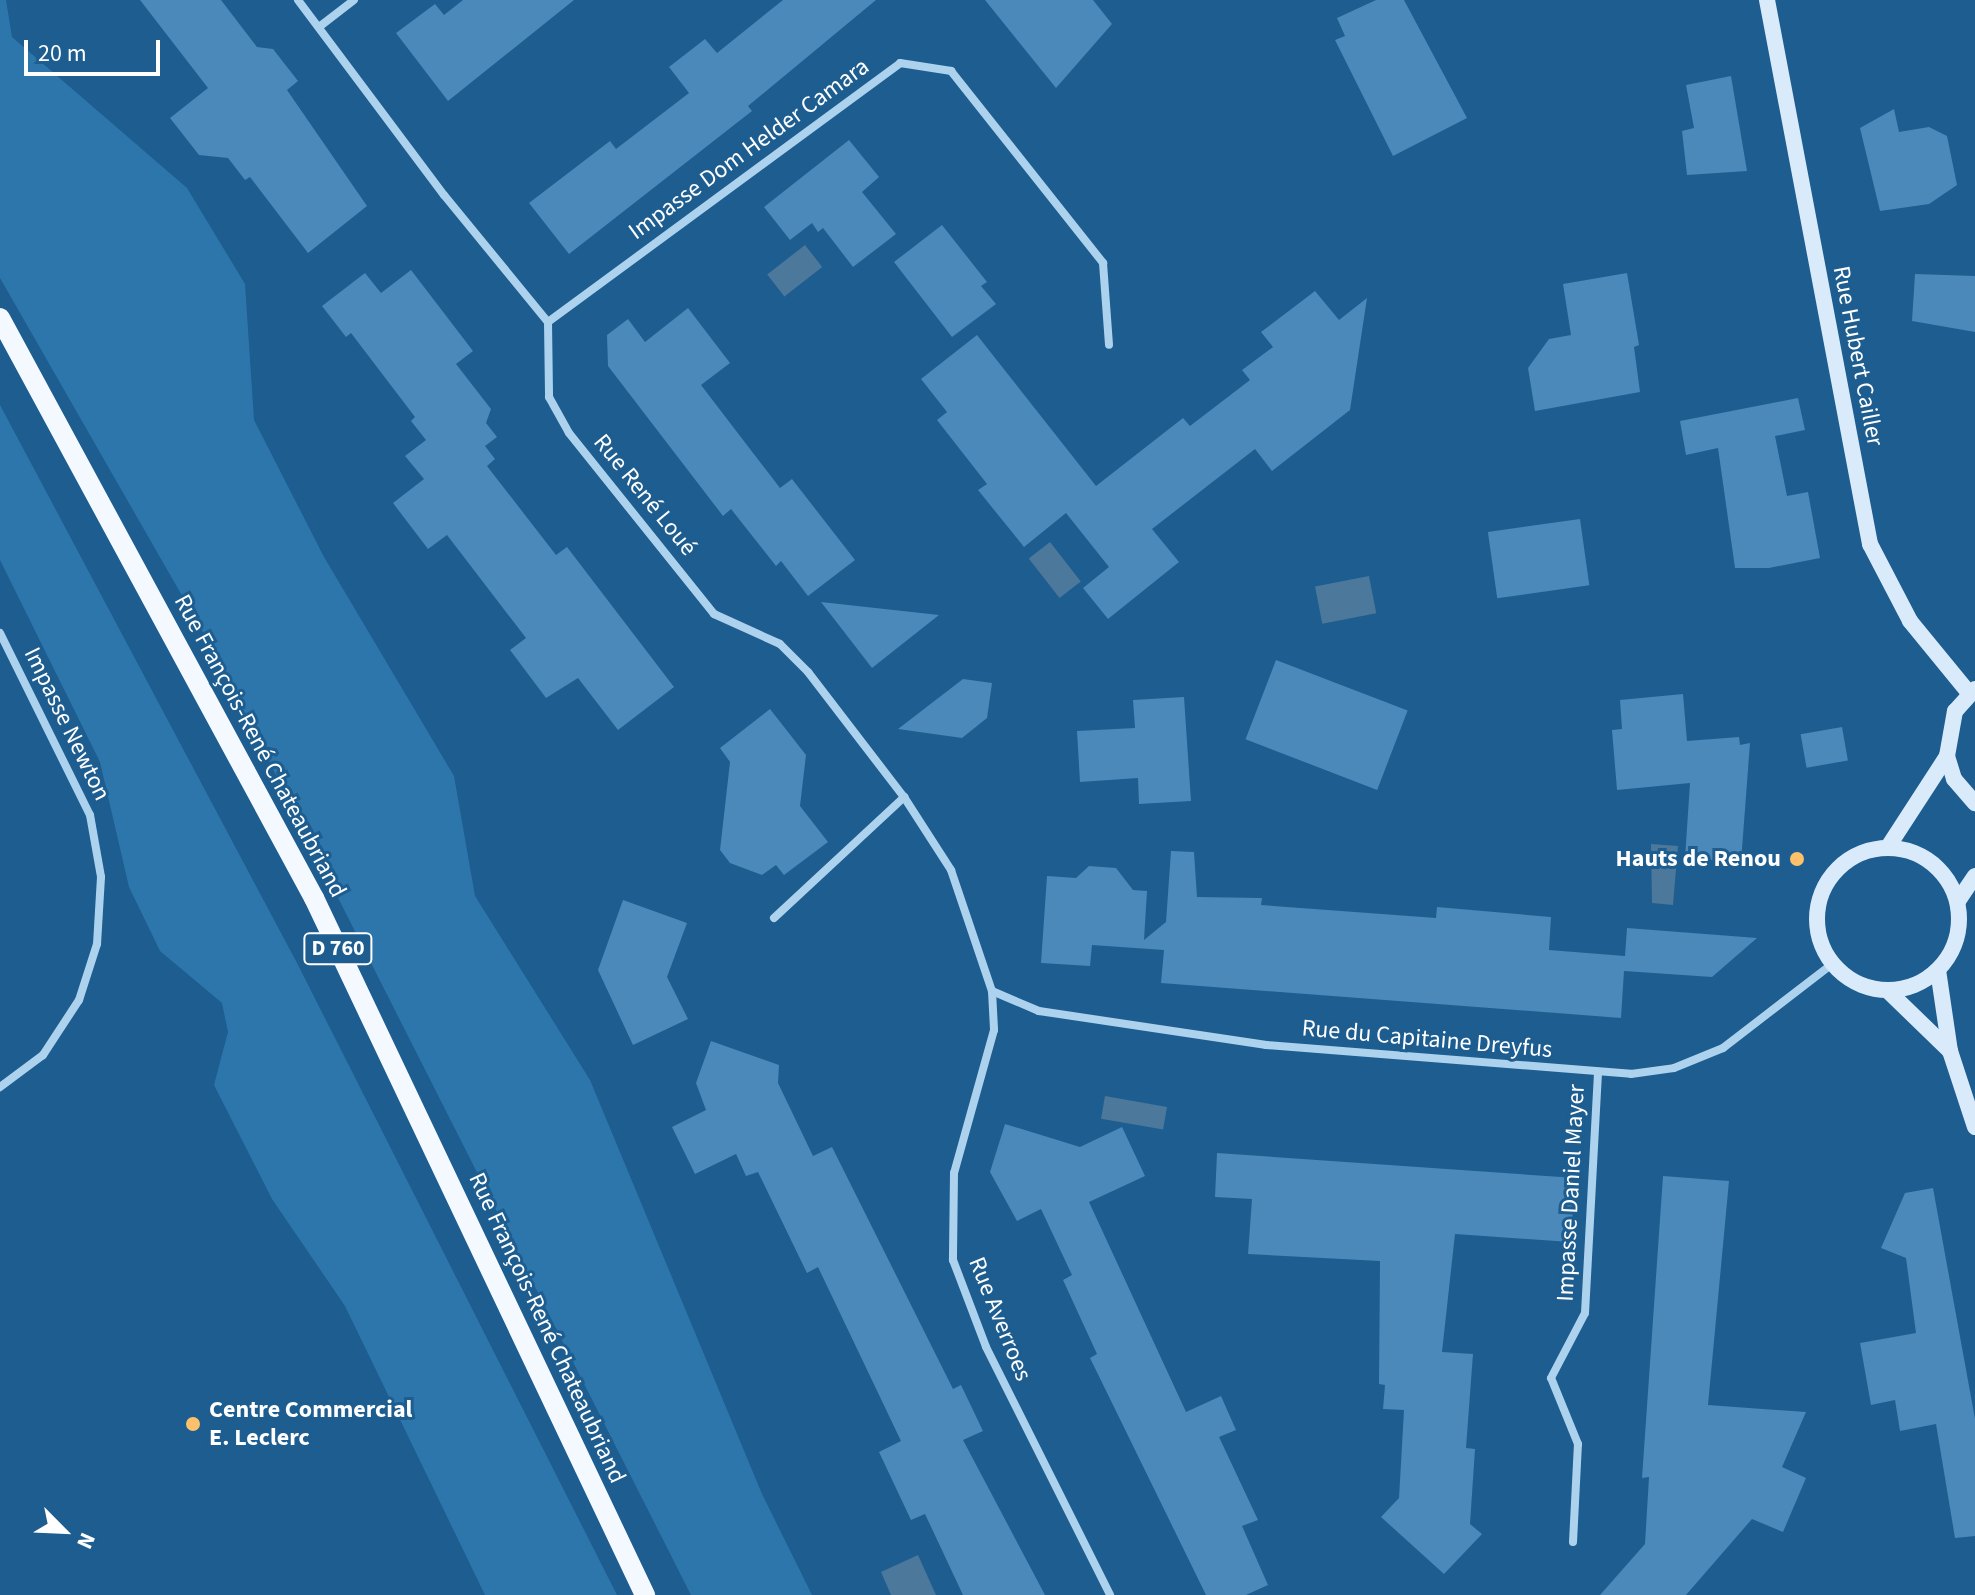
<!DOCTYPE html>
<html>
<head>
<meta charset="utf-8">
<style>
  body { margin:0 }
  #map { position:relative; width:1975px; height:1595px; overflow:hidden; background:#1d5d90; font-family:"Source Sans 3",sans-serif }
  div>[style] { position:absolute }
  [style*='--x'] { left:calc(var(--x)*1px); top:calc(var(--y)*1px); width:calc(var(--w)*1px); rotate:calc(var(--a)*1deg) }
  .green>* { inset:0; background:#2d76ac }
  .water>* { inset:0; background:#4c789c; transform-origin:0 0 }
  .building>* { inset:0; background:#4a89b9; transform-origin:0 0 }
  .street>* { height:8px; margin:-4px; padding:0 4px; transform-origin:4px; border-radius:4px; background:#add2ee }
  .secondary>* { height:16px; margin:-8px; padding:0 8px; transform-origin:8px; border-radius:8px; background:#d9ebfa }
  .secondary>.ring { margin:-8px; padding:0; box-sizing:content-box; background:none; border:16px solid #d9ebfa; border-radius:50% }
  .primary>* { height:20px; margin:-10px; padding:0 10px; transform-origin:10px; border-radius:10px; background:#f3f9ff }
  .dots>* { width:22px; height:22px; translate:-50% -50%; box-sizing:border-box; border:4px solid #1d5d90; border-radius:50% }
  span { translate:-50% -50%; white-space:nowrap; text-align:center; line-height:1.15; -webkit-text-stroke:6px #1d5d90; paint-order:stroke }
  .shield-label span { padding:2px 6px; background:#1d5d90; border:2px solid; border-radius:6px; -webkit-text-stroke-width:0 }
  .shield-label { font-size:22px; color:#fff; font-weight:700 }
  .street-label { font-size:24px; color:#fff }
  .poi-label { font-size:24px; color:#fff; font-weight:700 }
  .right { translate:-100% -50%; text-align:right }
  .left { translate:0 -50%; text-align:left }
  .north { position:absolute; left:24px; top:1491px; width:80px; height:80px; -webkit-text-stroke:6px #1d5d90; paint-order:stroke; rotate:114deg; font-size:22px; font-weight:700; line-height:32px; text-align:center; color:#fff }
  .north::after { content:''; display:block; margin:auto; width:28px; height:36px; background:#fff; clip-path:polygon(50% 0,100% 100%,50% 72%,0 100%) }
  .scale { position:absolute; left:24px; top:40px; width:136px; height:36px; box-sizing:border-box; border:4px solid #fff; border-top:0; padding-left:10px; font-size:24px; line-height:28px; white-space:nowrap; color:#fff; -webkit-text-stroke:6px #1d5d90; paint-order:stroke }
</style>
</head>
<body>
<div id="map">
  <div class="green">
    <div style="clip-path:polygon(0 0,6px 0,12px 37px,187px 188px,245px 284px,254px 420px,324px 557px,454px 776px,475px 896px,590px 1080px,762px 1494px,812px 1595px,691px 1595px,208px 641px,0 278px)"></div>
    <div style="clip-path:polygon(0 405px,297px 963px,617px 1595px,485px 1595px,345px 1306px,272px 1199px,214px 1085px,228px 1032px,222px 1003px,160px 951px,129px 887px,100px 762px,0 560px)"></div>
  </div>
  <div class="water">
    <div style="left:805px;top:245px;width:28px;height:48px;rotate:52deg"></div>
    <div style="left:1050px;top:542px;width:50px;height:27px;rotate:52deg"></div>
    <div style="left:1369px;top:576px;width:38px;height:55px;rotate:79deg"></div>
    <div style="clip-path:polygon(1651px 844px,1678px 846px,1673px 905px,1652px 903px)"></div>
    <div style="left:1105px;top:1096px;width:63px;height:23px;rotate:10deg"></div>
    <div style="clip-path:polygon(918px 1555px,936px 1595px,891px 1595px,881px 1572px)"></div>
  </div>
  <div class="building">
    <div style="clip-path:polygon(140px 0,221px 0,257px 47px,273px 49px,298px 81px,287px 90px,367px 206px,308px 253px,250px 177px,245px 180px,228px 158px,199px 155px,170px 118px,208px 88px)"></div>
    <div style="clip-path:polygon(463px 0,574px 0,448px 101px,396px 33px,435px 4px,444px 15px)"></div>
    <div style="clip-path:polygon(783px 0,876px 0,748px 106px,752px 111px,569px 254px,529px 203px,610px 141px,616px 149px,689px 93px,669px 67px,705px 39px,717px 53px)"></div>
    <div style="clip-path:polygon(985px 0,1093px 0,1112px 24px,1056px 88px)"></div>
    <div style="clip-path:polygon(1376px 0,1404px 0,1467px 118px,1393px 156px,1335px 40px,1345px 36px,1337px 18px)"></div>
    <div style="clip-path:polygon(1731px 76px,1747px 171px,1687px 175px,1682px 131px,1694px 128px,1686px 85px)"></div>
    <div style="clip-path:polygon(1894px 109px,1899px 132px,1929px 127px,1947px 136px,1957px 185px,1929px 204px,1880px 211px,1860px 128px)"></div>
    <div style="clip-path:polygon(849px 140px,879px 177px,862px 192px,896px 234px,853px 267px,823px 228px,818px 232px,812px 223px,790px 240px,764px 207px)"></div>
    <div style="clip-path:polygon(942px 225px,987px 282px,981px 286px,996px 304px,952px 337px,894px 262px)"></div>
    <div style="clip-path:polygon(411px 270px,473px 351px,456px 364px,491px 409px,486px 423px,497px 437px,485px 446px,495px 459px,487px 466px,556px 555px,567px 547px,674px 687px,618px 730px,578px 678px,546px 698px,510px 650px,526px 638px,447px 535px,428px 549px,393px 503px,424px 479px,405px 456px,426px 440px,411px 421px,415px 417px,351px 333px,346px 337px,322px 306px,365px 273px,381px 293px)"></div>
    <div style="clip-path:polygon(1627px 273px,1639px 345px,1634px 347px,1640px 392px,1535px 411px,1528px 368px,1549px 339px,1571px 335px,1563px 284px)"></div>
    <div style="clip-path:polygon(1915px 274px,1975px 276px,1975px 332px,1912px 321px)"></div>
    <div style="clip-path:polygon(1315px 291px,1339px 320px,1367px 298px,1350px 410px,1272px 471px,1255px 449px,1152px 529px,1179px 562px,1108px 619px,1083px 588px,1109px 567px,1066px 513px,1024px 547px,978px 490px,987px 484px,937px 420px,947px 412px,921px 379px,977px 335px,1096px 486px,1183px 418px,1190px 426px,1250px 380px,1242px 370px,1273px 347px,1261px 332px)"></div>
    <div style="clip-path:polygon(688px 308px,730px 363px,701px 385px,780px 488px,792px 479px,855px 560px,808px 596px,781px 561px,776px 566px,731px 509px,723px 516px,608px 366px,607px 335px,628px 319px,645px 342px)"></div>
    <div style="clip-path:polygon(1798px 398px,1805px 430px,1775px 436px,1787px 496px,1808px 492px,1820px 558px,1769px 568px,1735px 568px,1718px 448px,1686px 455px,1680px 421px)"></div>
    <div style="left:1580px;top:519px;width:67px;height:93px;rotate:82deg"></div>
    <div style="clip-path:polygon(821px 602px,939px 615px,872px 668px)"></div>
    <div style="left:1276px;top:660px;width:141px;height:85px;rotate:21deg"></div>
    <div style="clip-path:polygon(963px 679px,992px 683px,987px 718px,962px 738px,898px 729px)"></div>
    <div style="clip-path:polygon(1683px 694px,1687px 741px,1739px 737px,1740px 745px,1750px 743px,1741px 862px,1685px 858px,1690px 783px,1617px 790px,1612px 730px,1622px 729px,1620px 700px)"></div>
    <div style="clip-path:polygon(1184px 697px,1191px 801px,1139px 804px,1138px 778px,1080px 782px,1077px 731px,1135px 728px,1133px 700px)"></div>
    <div style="clip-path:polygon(770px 709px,806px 755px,800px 806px,828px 842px,784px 875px,776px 865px,762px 875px,730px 863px,720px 850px,730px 762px,720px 748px)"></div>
    <div style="left:1842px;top:727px;width:34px;height:42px;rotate:80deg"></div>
    <div style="clip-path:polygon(1171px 851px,1194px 852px,1197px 897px,1262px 898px,1261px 905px,1436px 918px,1437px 907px,1551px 917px,1549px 950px,1625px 956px,1627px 928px,1757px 938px,1712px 977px,1624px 971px,1621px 1018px,1161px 983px,1164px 950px,1092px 945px,1090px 966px,1041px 963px,1047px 876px,1076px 878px,1089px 866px,1116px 868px,1133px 890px,1147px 891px,1144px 940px,1166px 922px)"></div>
    <div style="clip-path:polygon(623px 900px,687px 923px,667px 977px,688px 1019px,633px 1045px,598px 970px)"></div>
    <div style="clip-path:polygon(711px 1041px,779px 1065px,778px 1083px,813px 1156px,832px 1147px,953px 1389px,961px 1385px,983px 1431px,963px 1440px,1045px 1595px,963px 1595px,925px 1514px,911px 1520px,879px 1452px,901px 1441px,818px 1267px,807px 1273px,758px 1172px,746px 1176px,736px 1154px,695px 1174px,672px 1127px,706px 1110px,696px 1083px)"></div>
    <div style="clip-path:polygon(1005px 1124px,1080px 1147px,1122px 1127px,1145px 1176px,1089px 1202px,1186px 1412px,1221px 1396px,1236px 1430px,1219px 1437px,1258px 1520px,1242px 1526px,1268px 1585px,1246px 1595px,1206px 1595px,1090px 1358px,1097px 1354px,1063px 1280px,1072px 1275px,1041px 1209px,1017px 1221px,990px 1172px)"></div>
    <div style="clip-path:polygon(1217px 1153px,1576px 1178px,1570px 1242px,1455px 1234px,1442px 1352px,1473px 1354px,1466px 1448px,1475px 1449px,1470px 1524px,1482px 1534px,1444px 1574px,1381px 1517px,1399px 1498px,1404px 1410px,1383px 1409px,1385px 1385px,1379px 1384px,1380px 1261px,1248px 1254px,1252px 1199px,1215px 1197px)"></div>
    <div style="clip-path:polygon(1663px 1176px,1729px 1181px,1708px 1405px,1806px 1412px,1782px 1467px,1806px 1478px,1783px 1532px,1752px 1519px,1686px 1595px,1600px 1595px,1645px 1544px,1649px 1477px,1642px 1478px)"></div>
    <div style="clip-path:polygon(1933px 1188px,1975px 1419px,1975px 1536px,1955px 1538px,1936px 1424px,1900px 1431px,1895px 1400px,1871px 1405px,1860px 1343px,1916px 1333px,1906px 1258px,1881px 1248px,1905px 1193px)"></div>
  </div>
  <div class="street">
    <div style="--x:298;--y:0;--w:244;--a:53.2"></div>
    <div style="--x:444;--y:195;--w:164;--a:50.7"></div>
    <div style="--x:548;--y:322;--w:75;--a:89.2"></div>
    <div style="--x:549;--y:397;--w:41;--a:60.9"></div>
    <div style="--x:569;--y:433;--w:232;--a:51.3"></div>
    <div style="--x:714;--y:614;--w:72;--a:24.4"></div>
    <div style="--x:780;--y:644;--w:40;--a:45"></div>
    <div style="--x:808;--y:672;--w:158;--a:52.5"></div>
    <div style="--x:904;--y:797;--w:87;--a:57.2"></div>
    <div style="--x:951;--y:870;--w:128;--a:71.3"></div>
    <div style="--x:992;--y:991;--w:39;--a:87"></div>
    <div style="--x:994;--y:1030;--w:148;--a:105.6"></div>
    <div style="--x:954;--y:1173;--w:87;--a:90.7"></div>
    <div style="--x:953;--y:1260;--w:93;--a:69.2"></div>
    <div style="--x:986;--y:1347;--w:277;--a:63.4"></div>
    <div style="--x:319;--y:27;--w:44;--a:-37.6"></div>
    <div style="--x:548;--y:322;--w:437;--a:-36.3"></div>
    <div style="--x:900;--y:63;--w:52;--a:8.9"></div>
    <div style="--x:951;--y:71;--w:245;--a:51.6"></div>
    <div style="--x:1103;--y:263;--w:82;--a:85.8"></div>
    <div style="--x:0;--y:633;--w:203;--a:63.7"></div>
    <div style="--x:90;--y:815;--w:63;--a:79.9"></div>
    <div style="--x:101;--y:877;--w:67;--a:93.4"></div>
    <div style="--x:97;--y:944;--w:59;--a:107.8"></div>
    <div style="--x:79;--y:1000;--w:66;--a:123.2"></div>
    <div style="--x:43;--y:1055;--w:54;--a:143.3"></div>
    <div style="--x:774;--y:918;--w:178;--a:-42.9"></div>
    <div style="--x:992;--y:991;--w:51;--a:23.1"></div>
    <div style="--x:1039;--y:1011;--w:230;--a:8.5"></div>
    <div style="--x:1266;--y:1045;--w:366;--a:4.5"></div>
    <div style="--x:1631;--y:1074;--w:43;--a:-7.9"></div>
    <div style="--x:1674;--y:1068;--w:53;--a:-22.2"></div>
    <div style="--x:1723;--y:1048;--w:138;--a:-37.6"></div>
    <div style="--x:1573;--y:1542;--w:98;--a:-87.1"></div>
    <div style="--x:1578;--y:1444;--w:71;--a:-112.2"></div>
    <div style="--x:1551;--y:1378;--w:73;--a:-62.4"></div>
    <div style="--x:1585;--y:1313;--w:240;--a:-86.9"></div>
  </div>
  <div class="secondary">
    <div style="--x:1767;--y:0;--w:554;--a:79.28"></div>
    <div style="--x:1870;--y:544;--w:87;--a:62.5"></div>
    <div style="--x:1910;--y:621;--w:93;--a:50.7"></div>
    <div style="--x:1975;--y:689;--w:30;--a:132"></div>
    <div style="--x:1955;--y:711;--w:46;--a:100.1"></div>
    <div style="--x:1947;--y:756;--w:24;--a:73"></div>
    <div style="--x:1954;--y:779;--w:32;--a:49"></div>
    <div style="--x:1888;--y:847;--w:108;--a:-57"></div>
    <div class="ring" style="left:1817px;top:848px;width:126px;height:126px"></div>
    <div style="--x:1958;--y:901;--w:30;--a:-56"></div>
    <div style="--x:1938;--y:970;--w:82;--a:81.6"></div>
    <div style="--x:1950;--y:1051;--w:80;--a:71.8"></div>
    <div style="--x:1887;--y:990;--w:88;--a:44.1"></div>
  </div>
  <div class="primary">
    <div style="--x:0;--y:318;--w:660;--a:61.57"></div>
    <div style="--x:314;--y:898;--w:772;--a:64.6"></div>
  </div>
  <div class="dots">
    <div style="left:1797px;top:859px;background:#fdc16b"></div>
    <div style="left:193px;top:1424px;background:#fdc16b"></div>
  </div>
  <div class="shield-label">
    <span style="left:338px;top:949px">D 760</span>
  </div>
  <div class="street-label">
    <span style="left:749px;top:149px;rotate:-36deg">Impasse Dom Helder Camara</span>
    <span style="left:1858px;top:356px;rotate:79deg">Rue Hubert Cailler</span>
    <span style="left:645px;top:495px;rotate:51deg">Rue René Loué</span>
    <span style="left:67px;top:724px;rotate:64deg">Impasse Newton</span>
    <span style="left:260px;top:746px;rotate:62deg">Rue François-René Chateaubriand</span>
    <span style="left:1427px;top:1039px;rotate:5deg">Rue du Capitaine Dreyfus</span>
    <span style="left:1571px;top:1193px;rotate:-87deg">Impasse Daniel Mayer</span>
    <span style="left:1000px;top:1319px;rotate:68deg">Rue Averroes</span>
    <span style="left:547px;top:1328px;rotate:65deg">Rue François-René Chateaubriand</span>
  </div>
  <div class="poi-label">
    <span class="right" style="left:1781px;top:859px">Hauts de Renou</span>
    <span class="left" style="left:209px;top:1424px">Centre Commercial<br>E. Leclerc</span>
  </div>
  <div class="north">N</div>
  <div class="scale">20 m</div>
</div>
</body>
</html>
